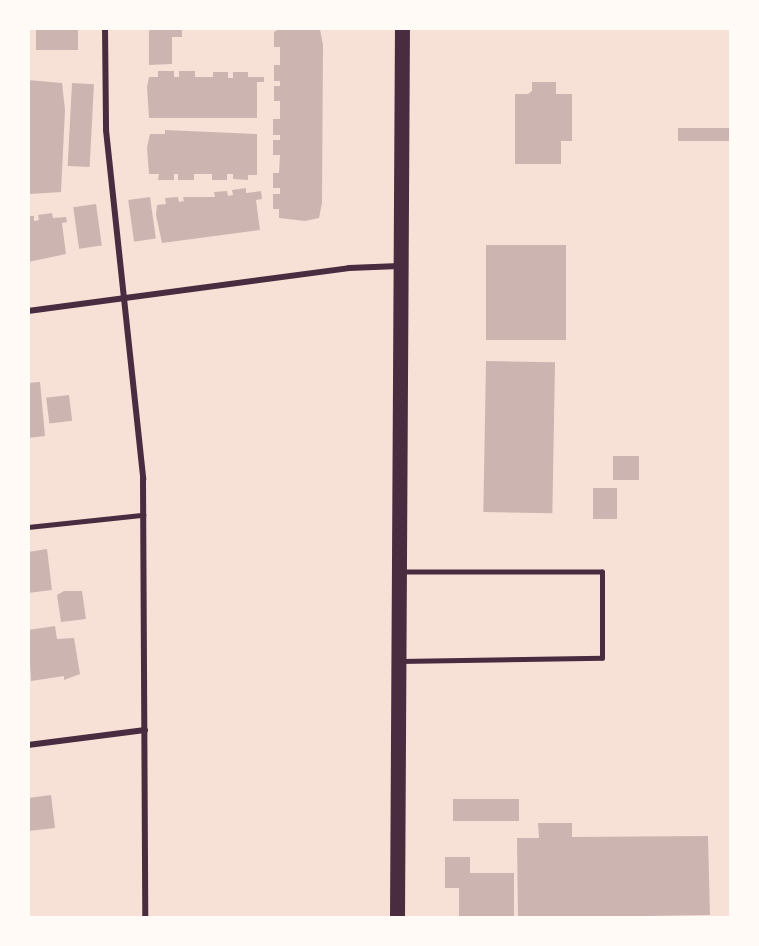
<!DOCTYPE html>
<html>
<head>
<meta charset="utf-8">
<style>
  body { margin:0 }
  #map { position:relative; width:759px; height:946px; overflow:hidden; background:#f7e1d7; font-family:Karla,sans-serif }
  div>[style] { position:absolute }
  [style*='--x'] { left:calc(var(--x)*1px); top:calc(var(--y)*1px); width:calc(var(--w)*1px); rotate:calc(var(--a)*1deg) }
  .building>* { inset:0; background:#ccb4b1; transform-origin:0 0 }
  .service>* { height:4.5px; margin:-2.25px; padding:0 2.25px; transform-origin:2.25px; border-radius:2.25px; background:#4a2c40 }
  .minor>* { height:6px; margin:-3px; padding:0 3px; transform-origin:3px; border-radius:3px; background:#4a2c40 }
  .primary>* { height:15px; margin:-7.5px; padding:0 7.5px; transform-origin:7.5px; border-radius:7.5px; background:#4a2c40 }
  span { translate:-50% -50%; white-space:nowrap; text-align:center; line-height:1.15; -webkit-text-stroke:5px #fffaf5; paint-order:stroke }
  .frame { position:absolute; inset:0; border:30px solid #fffaf5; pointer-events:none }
</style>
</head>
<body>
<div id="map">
  <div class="building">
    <div style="left:36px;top:28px;width:42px;height:22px"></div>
    <div style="clip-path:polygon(153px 28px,182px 29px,182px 37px,172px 37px,172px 64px,149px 65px,149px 31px)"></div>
    <div style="clip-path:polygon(281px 28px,320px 29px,323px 45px,322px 203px,319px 218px,305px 221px,279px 218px,279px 209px,273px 209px,273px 194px,280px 194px,280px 188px,273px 188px,273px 173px,279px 173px,280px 155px,273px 155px,273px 140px,280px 140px,280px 135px,273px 135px,273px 119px,280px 119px,280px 101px,274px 101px,274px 86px,280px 86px,280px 81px,274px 81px,274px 65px,280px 65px,280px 47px,274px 47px,274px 32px)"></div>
    <div style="clip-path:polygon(158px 71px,174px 71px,174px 77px,179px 77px,179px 71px,195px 71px,195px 77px,213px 77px,213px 72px,228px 72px,228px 78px,233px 78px,233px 72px,248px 72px,248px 77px,264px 77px,264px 82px,257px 82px,257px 118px,149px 118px,147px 87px,149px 77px,158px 77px)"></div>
    <div style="clip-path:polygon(28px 80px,62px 83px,65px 110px,61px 192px,30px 194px,28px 191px)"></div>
    <div style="clip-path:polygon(532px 82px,556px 82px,556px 94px,572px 94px,572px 141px,561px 141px,561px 164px,515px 164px,515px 94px,528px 94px,532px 91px)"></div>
    <div style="left:72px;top:83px;width:22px;height:83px;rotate:3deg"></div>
    <div style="left:678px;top:128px;width:52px;height:13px"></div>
    <div style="clip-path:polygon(165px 130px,257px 134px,257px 175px,248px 175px,248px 180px,233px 179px,233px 174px,227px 174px,227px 180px,212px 180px,212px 174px,194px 174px,194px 180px,178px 180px,178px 174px,174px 174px,174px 180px,158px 180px,159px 174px,149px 174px,147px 148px,150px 134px,165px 134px)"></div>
    <div style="clip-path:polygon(246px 188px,246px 193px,261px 191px,262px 199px,256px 200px,260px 230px,162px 243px,156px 215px,157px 205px,166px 204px,165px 198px,178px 197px,179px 202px,184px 201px,183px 197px,215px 197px,214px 192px,227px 191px,228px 196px,233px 195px,232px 190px)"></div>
    <div style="left:150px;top:197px;width:42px;height:22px;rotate:82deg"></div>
    <div style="left:96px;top:204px;width:42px;height:23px;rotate:82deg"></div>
    <div style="clip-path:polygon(52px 213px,53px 218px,66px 217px,67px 222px,62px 223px,66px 254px,28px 262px,28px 216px,34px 216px,34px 221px,39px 220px,38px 215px)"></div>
    <div style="left:486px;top:245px;width:80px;height:95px"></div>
    <div style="left:486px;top:361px;width:69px;height:151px;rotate:1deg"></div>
    <div style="clip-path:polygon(40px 382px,45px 436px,28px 438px,28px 383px)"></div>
    <div style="left:69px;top:395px;width:26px;height:23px;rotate:83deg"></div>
    <div style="left:613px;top:456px;width:26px;height:24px"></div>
    <div style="left:617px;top:488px;width:31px;height:24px;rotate:90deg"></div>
    <div style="clip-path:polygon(47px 549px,52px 590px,28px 593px,28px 552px)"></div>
    <div style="clip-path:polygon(64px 591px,82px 591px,86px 619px,61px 622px,57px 595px)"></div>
    <div style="clip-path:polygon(55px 626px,57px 639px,74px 638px,80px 674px,64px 680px,64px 676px,31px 681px,28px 630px)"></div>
    <div style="clip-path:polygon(51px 795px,55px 828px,28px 831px,28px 798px)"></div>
    <div style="left:453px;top:799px;width:66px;height:22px"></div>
    <div style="clip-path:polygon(538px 823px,572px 823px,572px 837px,708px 836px,710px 915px,518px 918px,517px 838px,539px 838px)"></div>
    <div style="clip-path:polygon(445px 857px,470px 857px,470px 873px,514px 873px,514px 918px,459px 918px,459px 888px,445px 888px)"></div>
  </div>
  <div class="service">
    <div style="--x:28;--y:527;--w:116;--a:-6"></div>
    <div style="--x:400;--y:661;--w:202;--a:-0.9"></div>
    <div style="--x:602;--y:658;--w:86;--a:-90"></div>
    <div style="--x:602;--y:572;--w:200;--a:180"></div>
  </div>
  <div class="minor">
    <div style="--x:105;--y:28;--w:102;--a:89.4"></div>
    <div style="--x:106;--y:130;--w:351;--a:83.9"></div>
    <div style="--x:143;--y:479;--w:439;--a:89.7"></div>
    <div style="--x:28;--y:311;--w:324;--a:-7.6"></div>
    <div style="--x:349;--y:268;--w:50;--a:-2.3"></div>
    <div style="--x:28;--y:745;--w:118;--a:-7.3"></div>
  </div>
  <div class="primary">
    <div style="--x:397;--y:918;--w:890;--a:-89.68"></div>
  </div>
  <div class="frame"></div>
</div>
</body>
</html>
